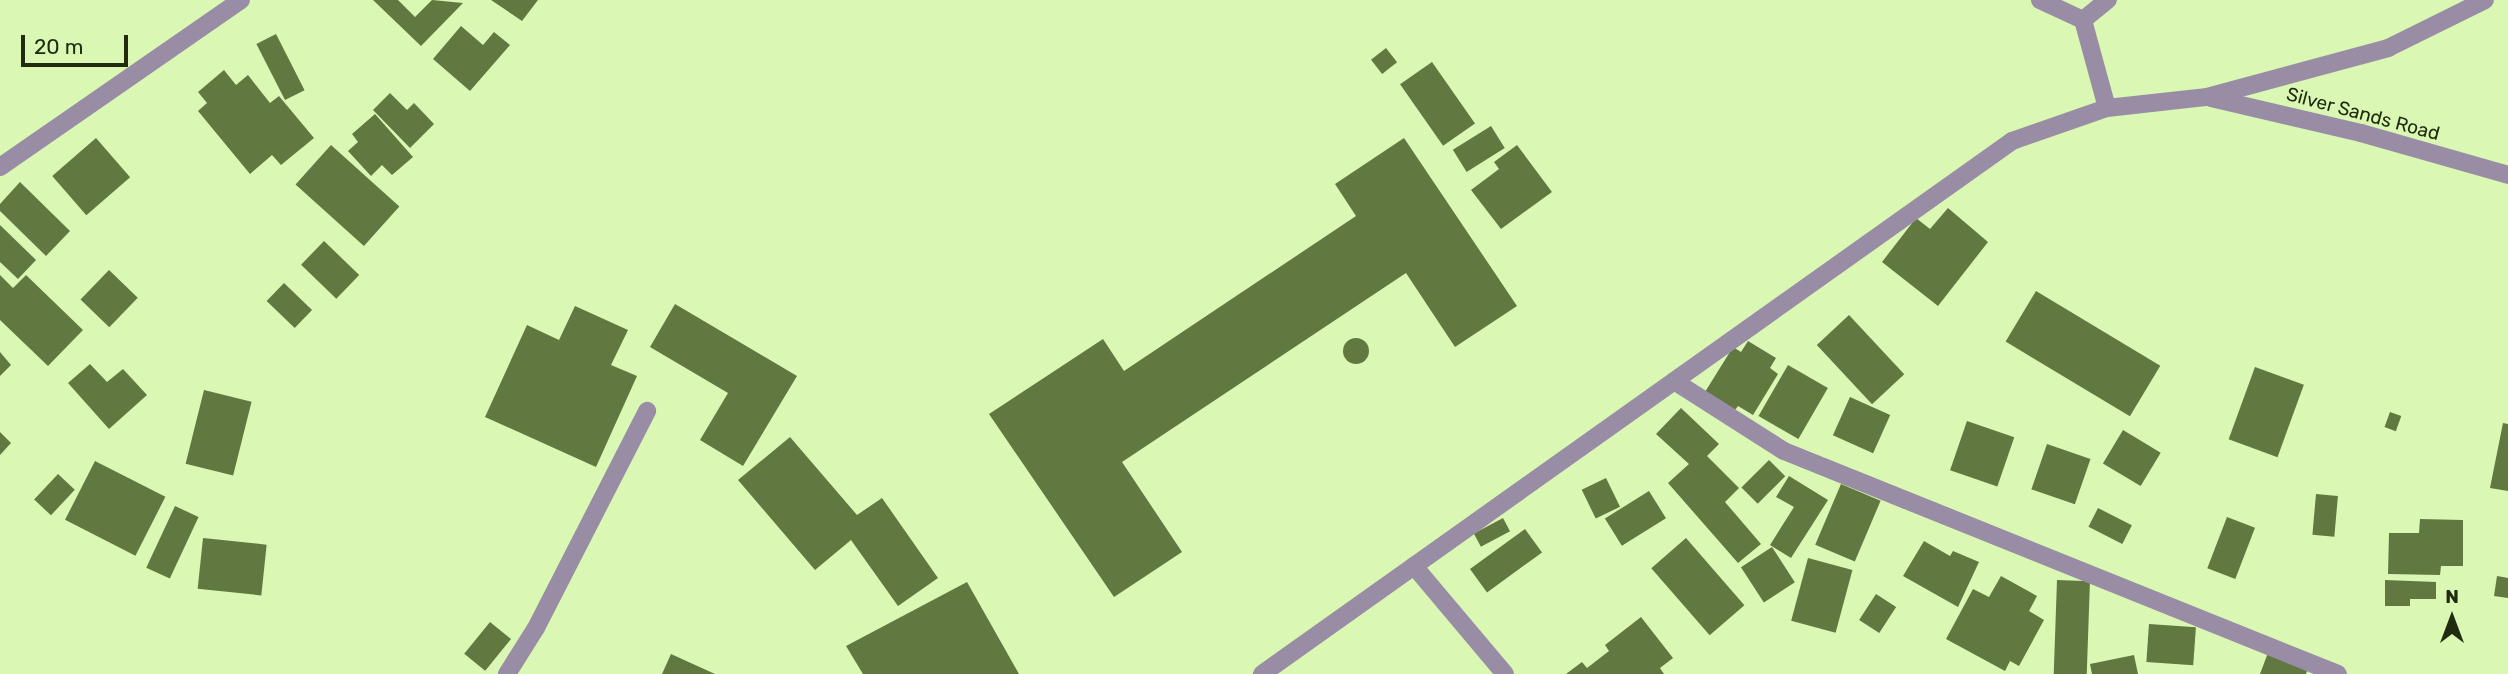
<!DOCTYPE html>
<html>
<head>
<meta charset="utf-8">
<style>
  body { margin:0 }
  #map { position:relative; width:2508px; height:674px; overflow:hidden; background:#daf7b3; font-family:Rubik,sans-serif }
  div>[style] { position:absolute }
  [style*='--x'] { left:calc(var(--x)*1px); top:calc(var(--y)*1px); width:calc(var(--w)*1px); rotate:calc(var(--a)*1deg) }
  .building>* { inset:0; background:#627841; transform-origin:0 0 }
  .round { border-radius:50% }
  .minor>* { height:18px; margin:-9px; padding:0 9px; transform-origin:9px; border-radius:9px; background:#998da6 }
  span { translate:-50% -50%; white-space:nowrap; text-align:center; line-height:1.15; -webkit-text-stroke:5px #daf7b3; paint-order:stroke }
  .street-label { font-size:19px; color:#202b10 }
  .north { position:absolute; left:2417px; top:583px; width:70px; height:70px; -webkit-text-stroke:5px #daf7b3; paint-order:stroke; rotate:0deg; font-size:19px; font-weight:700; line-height:28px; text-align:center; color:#202b10 }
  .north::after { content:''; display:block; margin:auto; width:24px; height:32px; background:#202b10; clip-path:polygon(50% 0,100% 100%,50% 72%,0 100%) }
  .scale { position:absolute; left:21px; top:35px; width:107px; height:32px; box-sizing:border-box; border:4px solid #202b10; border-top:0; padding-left:9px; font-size:21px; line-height:24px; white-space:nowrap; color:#202b10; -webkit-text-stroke:5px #daf7b3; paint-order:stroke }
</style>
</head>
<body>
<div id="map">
  <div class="building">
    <div style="clip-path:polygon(373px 0,398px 0,415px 17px,432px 0,463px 3px,421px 46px)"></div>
    <div style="clip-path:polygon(491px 0,538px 0,522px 21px)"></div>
    <div style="clip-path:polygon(461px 26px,483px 45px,494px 32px,510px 45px,470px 91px,433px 59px)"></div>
    <div style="left:276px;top:34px;width:63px;height:22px;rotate:63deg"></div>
    <div style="left:1386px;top:48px;width:18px;height:19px;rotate:52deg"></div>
    <div style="left:1432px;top:62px;width:75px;height:39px;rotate:55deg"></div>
    <div style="clip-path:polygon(224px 70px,236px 85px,248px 75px,270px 103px,279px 96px,314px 138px,281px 165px,272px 155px,250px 174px,198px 111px,207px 103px,198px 92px)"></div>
    <div style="clip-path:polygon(390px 93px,407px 110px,414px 103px,434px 124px,410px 148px,373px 110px)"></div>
    <div style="clip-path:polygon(375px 114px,413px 157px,392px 175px,382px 165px,371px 176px,348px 151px,358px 142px,352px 134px)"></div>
    <div style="left:1491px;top:126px;width:26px;height:45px;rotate:58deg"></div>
    <div style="left:96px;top:138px;width:52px;height:58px;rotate:49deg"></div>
    <div style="clip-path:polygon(1404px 138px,1517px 306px,1455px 347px,1406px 273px,1122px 462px,1182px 552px,1114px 597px,989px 414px,1103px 339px,1124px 371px,1356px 216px,1335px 184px)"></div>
    <div style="left:331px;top:145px;width:92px;height:53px;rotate:42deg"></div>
    <div style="clip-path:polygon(1517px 145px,1552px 192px,1501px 229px,1471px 190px,1499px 169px,1494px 162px)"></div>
    <div style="clip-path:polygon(20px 182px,70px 231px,46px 256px,0 211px,0 204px)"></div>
    <div style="clip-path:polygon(1948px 208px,1988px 242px,1938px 306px,1882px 262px,1916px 218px,1930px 229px)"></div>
    <div style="clip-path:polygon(0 225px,36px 260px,18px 279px,0 262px)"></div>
    <div style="left:324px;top:241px;width:49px;height:33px;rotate:44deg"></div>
    <div style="left:109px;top:270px;width:40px;height:41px;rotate:44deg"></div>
    <div style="clip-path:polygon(0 275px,13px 288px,26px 275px,83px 330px,48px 366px,0 320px)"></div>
    <div style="left:284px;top:283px;width:39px;height:25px;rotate:44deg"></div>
    <div style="left:2036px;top:291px;width:145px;height:59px;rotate:31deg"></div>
    <div style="clip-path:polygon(675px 304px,797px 376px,743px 466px,700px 440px,728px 393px,650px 347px)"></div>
    <div style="clip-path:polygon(575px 306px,628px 330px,611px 365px,637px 376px,596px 467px,485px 417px,527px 325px,559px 340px)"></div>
    <div style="left:1849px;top:315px;width:81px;height:44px;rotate:47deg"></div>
    <div class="round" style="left:1343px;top:338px;width:26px;height:26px"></div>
    <div style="clip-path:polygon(1748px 341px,1776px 358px,1770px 368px,1778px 374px,1753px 415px,1738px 406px,1735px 410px,1705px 392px,1733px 347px,1741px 352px)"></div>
    <div style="clip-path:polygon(0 352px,11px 365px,0 376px)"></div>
    <div style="clip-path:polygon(90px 364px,107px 382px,123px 369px,147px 395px,109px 429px,68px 383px)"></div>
    <div style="left:1788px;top:365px;width:46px;height:59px;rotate:30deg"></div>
    <div style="left:2255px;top:367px;width:52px;height:77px;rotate:20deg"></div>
    <div style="left:204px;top:390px;width:49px;height:76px;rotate:14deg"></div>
    <div style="left:1850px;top:397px;width:44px;height:42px;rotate:24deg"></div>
    <div style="clip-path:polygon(1681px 408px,1719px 444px,1707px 456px,1739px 488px,1725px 502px,1761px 544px,1738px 563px,1668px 483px,1689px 464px,1656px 434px)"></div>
    <div style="left:2390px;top:412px;width:12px;height:16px;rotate:20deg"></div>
    <div style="left:1967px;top:421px;width:50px;height:52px;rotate:19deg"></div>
    <div style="clip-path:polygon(2503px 423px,2508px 424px,2508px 491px,2490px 488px)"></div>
    <div style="left:2123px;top:430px;width:44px;height:39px;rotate:31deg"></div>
    <div style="clip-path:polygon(0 432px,11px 443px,0 455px)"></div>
    <div style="clip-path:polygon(790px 437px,857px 515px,882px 498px,938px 578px,898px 606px,851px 540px,815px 570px,738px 480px)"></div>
    <div style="left:2047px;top:444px;width:46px;height:48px;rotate:19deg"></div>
    <div style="left:1769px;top:460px;width:23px;height:39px;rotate:45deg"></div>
    <div style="left:95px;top:461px;width:79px;height:66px;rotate:27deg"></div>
    <div style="left:58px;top:474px;width:23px;height:35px;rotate:43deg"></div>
    <div style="clip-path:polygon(1789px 476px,1828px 500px,1791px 558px,1770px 545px,1794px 507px,1776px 497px)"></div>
    <div style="left:1606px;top:478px;width:32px;height:27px;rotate:64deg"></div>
    <div style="left:1841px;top:484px;width:43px;height:66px;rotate:23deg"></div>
    <div style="left:1649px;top:491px;width:32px;height:52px;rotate:58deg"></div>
    <div style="left:2316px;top:494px;width:22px;height:41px;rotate:5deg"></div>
    <div style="left:175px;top:506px;width:26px;height:68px;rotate:25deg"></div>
    <div style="left:2098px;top:508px;width:38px;height:21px;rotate:27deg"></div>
    <div style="left:2227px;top:517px;width:30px;height:55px;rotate:21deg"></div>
    <div style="left:1503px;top:518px;width:15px;height:33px;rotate:62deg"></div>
    <div style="clip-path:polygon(2420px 519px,2463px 520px,2463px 566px,2441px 566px,2440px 575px,2388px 574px,2389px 533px,2419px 533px)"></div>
    <div style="left:1525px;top:529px;width:29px;height:68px;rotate:54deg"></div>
    <div style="left:203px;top:538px;width:64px;height:51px;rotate:6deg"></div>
    <div style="left:1686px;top:538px;width:89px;height:46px;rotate:49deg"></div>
    <div style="clip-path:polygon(1924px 541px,1950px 556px,1953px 551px,1979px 562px,1958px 607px,1903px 576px)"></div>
    <div style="left:1772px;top:547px;width:42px;height:37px;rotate:57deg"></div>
    <div style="left:1808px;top:558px;width:46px;height:65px;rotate:15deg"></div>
    <div style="clip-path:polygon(2001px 576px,2037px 596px,2029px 611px,2044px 620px,2019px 666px,2010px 661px,2005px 671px,1946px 639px,1973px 589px,1989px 597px)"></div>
    <div style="clip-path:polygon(2497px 576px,2508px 578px,2508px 598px,2494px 596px)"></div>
    <div style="left:2057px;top:580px;width:33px;height:94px;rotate:2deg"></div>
    <div style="clip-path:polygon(2385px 580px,2436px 582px,2436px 599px,2410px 599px,2410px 606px,2385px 606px)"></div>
    <div style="clip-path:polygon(967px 582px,1019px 674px,863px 674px,846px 646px)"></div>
    <div style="left:1876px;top:594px;width:24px;height:31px;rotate:33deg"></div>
    <div style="clip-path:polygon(1641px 617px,1673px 658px,1660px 668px,1664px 674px,1566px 674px,1582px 662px,1587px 668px,1609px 651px,1605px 645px)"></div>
    <div style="left:490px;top:622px;width:27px;height:41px;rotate:39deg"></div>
    <div style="left:2149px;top:624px;width:47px;height:38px;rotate:4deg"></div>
    <div style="clip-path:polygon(2269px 650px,2309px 665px,2306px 674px,2260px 674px)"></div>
    <div style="clip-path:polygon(671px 654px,715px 674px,662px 674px)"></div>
    <div style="clip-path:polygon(2134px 655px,2138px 674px,2092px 674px,2090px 664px)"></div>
  </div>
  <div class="minor">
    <div style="--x:2040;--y:0;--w:47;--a:24.9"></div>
    <div style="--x:2083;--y:20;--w:91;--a:74.7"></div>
    <div style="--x:2083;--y:20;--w:32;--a:-39"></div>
    <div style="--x:2211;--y:98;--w:154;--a:13.1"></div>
    <div style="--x:2361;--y:133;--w:153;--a:15.9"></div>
    <div style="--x:0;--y:167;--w:293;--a:-34.7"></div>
    <div style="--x:1674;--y:381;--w:130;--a:32.5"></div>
    <div style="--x:1784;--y:451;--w:597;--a:21.93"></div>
    <div style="--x:1414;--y:566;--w:141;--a:49.9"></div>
    <div style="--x:507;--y:674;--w:54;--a:-57.8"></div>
    <div style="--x:536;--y:628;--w:244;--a:-62.9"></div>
    <div style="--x:1262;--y:674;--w:920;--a:-35.4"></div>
    <div style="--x:2012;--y:141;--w:101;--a:-19.2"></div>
    <div style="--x:2107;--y:108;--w:101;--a:-6.3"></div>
    <div style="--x:2207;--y:97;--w:188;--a:-15.1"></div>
    <div style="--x:2388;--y:48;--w:108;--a:-26.3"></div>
  </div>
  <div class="street-label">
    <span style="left:2363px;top:114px;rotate:15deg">Silver Sands Road</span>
  </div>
  <div class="north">N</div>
  <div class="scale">20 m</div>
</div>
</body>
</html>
